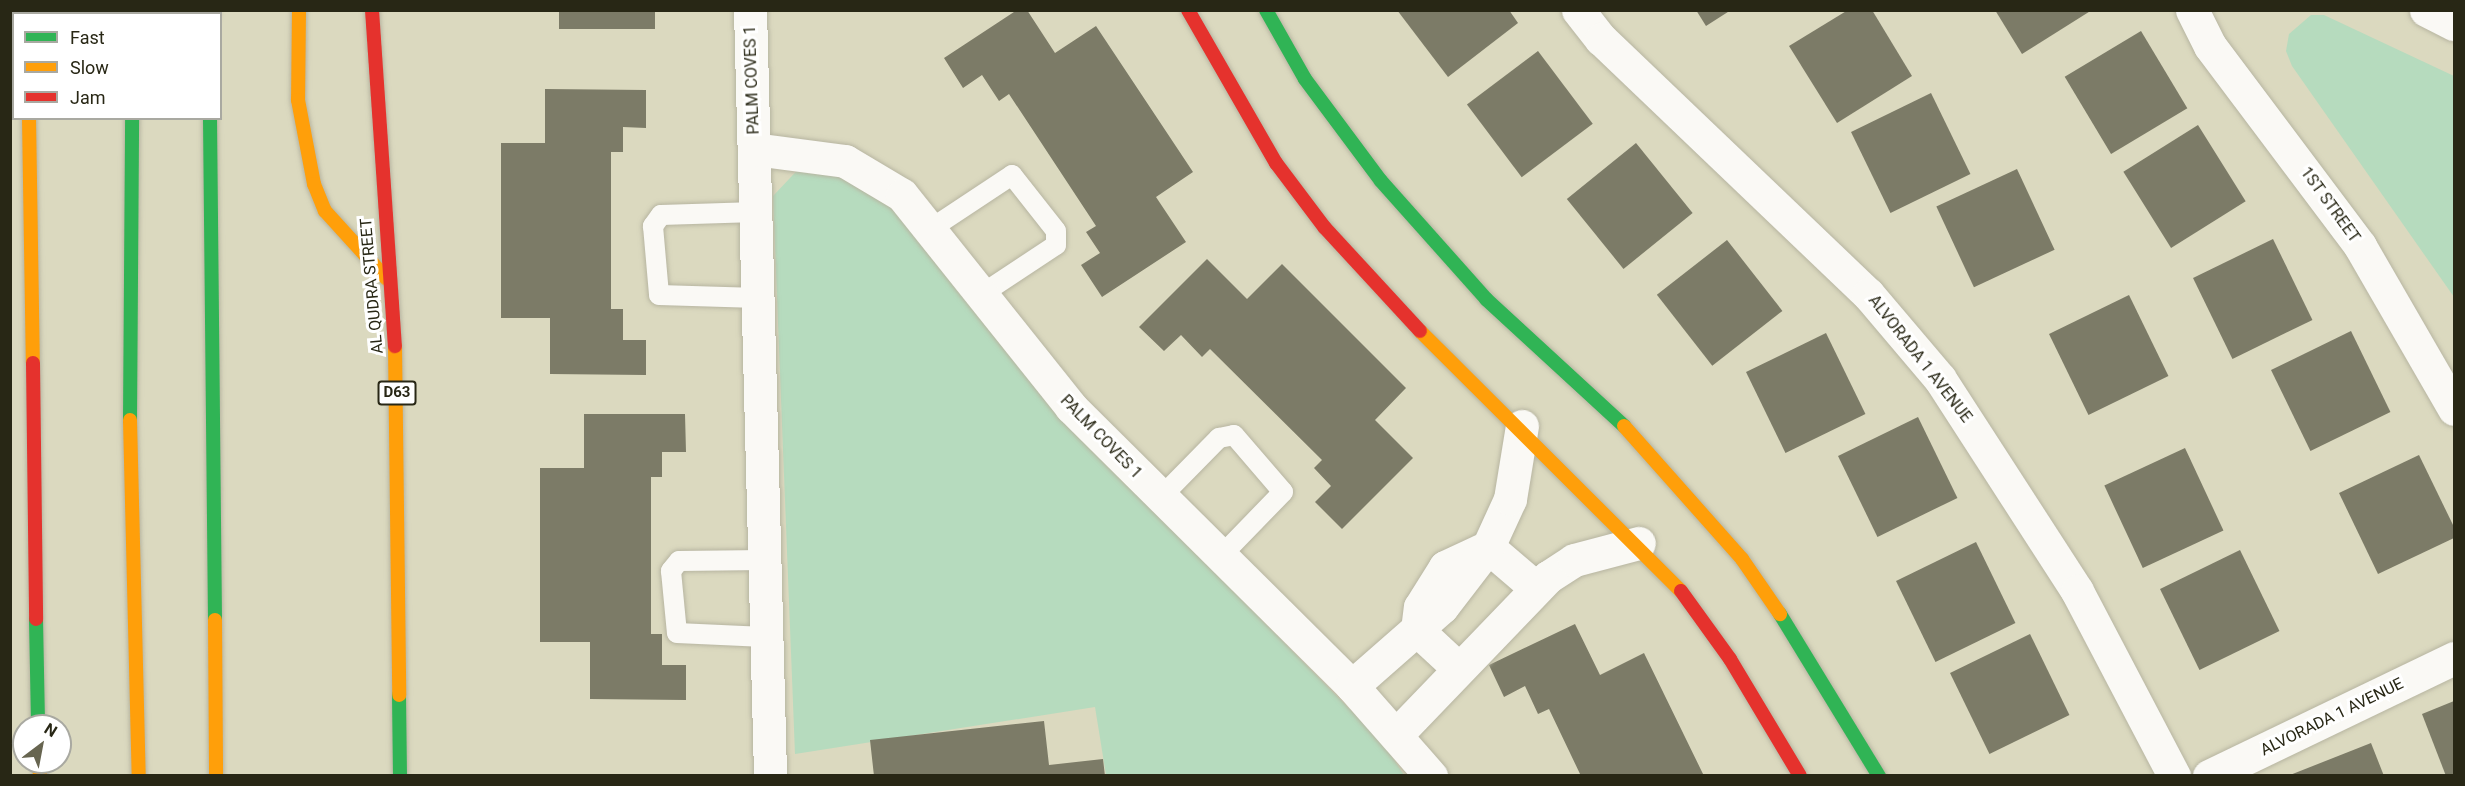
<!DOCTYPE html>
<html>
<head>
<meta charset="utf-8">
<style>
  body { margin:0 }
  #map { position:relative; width:2465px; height:786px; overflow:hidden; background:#dbd9bf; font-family:Roboto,sans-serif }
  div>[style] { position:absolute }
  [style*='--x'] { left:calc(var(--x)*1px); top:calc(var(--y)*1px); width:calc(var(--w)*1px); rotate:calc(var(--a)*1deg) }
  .green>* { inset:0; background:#b6dbbe }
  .building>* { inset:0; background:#7c7b67; transform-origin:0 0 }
  .roads { filter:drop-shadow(0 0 2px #b7b5a1) drop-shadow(0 0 2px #b7b5a1) }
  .lane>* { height:20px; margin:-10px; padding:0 10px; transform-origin:10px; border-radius:10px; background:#faf9f5 }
  .street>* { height:33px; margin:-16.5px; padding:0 16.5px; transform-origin:16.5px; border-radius:16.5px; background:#faf9f5 }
  .fast>* { height:14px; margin:-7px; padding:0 7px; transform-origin:7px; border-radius:7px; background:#30b455 }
  .slow>* { height:14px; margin:-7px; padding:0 7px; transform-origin:7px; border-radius:7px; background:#ff9f0a }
  .jam>* { height:14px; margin:-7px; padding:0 7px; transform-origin:7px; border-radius:7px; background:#e5322d }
  span { translate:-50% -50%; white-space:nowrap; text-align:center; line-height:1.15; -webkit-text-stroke:6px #fff; paint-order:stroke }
  .shield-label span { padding:2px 4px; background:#fff; border:2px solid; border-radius:4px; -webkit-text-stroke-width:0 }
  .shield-label { font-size:15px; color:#282715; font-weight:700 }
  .street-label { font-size:16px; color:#282715 }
  .frame { position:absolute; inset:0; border:12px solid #282715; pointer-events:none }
  .legend { position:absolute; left:12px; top:12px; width:210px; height:108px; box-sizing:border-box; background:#fff; border:2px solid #a9a9a1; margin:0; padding:8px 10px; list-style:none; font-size:18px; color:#282715 }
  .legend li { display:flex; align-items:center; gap:12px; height:30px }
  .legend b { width:30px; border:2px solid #a9a9a1 }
  .north { position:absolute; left:12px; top:714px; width:60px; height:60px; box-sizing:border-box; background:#fff; border:2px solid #a9a9a1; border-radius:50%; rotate:32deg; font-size:16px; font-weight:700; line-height:24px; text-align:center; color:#282715 }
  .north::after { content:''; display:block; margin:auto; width:21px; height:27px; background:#676550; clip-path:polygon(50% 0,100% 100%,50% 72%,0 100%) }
</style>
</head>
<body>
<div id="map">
  <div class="green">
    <div style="clip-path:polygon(2311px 15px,2324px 15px,2454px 76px,2454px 297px,2292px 66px,2286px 51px,2289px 34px)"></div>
    <div style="clip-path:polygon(807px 160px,887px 196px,1263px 621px,1383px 743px,1404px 775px,1106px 775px,1095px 707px,795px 754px,773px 196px)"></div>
  </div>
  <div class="building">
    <div style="left:559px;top:10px;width:96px;height:19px"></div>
    <div style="clip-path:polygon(1017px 10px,1027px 10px,1055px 53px,1096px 26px,1193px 172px,1156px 197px,1186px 242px,1102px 297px,1081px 265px,1100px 253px,1086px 232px,1096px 226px,1009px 94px,999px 101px,982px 75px,963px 88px,944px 58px)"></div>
    <div style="clip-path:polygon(1397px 10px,1509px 10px,1518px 23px,1448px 77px)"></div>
    <div style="clip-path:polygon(1696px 10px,1731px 10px,1706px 26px)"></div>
    <div style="clip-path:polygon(1848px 10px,1872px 10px,1912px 76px,1837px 123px,1789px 46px)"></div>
    <div style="clip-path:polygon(1995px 10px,2092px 10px,2022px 54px)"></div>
    <div style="left:2141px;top:31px;width:90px;height:89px;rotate:59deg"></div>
    <div style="left:1538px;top:51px;width:91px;height:89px;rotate:53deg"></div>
    <div style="clip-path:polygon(545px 89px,646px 90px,646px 128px,623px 127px,623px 152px,611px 152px,611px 309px,623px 309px,623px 340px,646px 340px,646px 375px,550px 374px,550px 318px,501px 318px,501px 143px,545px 143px)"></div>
    <div style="left:1931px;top:93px;width:90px;height:89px;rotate:64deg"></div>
    <div style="left:2198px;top:125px;width:90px;height:88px;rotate:58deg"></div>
    <div style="left:1636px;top:143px;width:90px;height:89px;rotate:51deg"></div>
    <div style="left:2017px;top:169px;width:89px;height:89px;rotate:65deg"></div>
    <div style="left:2273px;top:239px;width:90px;height:89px;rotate:64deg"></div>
    <div style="left:1727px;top:240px;width:90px;height:89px;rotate:52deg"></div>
    <div style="clip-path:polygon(1207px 259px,1247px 299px,1282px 264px,1406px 388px,1375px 420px,1413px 458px,1342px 529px,1315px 502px,1331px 486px,1314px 468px,1322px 460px,1210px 349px,1202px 357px,1181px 335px,1164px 351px,1139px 327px)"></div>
    <div style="left:2129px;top:295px;width:90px;height:89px;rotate:64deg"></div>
    <div style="left:2351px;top:331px;width:90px;height:89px;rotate:64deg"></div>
    <div style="left:1826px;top:333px;width:90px;height:89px;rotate:64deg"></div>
    <div style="clip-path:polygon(584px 414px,685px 414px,686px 452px,662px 452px,662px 477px,651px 477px,651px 634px,662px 634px,662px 665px,686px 665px,686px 700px,590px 699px,590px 642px,540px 642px,540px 468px,584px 468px)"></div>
    <div style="left:1918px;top:417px;width:90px;height:89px;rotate:64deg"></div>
    <div style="left:2185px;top:448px;width:91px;height:89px;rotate:65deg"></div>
    <div style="clip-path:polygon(2419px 455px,2454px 527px,2454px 538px,2378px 574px,2339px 493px)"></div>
    <div style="left:1976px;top:542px;width:90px;height:89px;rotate:64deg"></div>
    <div style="left:2240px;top:550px;width:90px;height:89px;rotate:64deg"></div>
    <div style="clip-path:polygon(1575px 624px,1600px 675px,1644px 653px,1704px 776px,1581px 776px,1549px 709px,1538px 714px,1525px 686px,1504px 697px,1489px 665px)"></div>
    <div style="left:2030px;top:634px;width:90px;height:89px;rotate:64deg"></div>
    <div style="clip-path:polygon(2454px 701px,2454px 776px,2446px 776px,2422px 714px)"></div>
    <div style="clip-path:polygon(1044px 721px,1049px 765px,1103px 759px,1105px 776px,874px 776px,870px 740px)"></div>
    <div style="clip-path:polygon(2371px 743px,2384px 776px,2290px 776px,2290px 775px)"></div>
  </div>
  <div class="roads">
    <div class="lane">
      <div style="--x:756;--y:212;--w:95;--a:178.2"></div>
      <div style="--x:661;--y:215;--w:14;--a:126"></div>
      <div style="--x:653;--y:226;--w:69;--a:85"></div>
      <div style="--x:659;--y:295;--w:99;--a:1.7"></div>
      <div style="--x:932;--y:228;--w:96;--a:-33.5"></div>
      <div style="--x:1012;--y:175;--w:71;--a:51.8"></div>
      <div style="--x:1056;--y:231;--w:14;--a:90"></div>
      <div style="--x:1056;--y:245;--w:92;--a:146.5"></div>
      <div style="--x:1161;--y:497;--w:83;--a:-45.5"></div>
      <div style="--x:1219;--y:438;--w:15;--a:-11"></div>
      <div style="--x:1234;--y:435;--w:75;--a:49.3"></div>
      <div style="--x:1283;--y:492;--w:89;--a:134.1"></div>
      <div style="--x:764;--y:560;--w:85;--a:179.3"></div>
      <div style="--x:679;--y:561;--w:13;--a:129"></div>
      <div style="--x:671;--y:571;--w:62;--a:84.5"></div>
      <div style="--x:677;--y:633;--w:88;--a:2.6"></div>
    </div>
    <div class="street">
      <div style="--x:750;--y:10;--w:766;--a:88.5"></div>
      <div style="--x:1578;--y:10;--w:37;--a:52"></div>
      <div style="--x:1601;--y:39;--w:369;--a:43.7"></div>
      <div style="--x:1868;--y:294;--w:111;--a:49.7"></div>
      <div style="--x:1940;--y:379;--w:252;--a:57.1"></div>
      <div style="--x:2077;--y:591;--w:209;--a:62.3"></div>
      <div style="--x:2192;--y:10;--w:40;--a:63.4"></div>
      <div style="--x:2210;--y:46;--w:250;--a:53.1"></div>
      <div style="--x:2360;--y:246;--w:188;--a:60"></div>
      <div style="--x:2426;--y:10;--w:31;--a:27"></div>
      <div style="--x:754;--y:149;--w:92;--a:7.5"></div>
      <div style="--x:845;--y:161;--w:66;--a:30.8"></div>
      <div style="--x:902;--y:195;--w:271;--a:51.4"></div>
      <div style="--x:1071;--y:407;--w:396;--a:44.8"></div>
      <div style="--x:1352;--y:686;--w:120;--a:48.7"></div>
      <div style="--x:1488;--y:547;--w:63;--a:40.5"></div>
      <div style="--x:1458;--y:668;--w:56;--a:-137.2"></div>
      <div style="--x:1417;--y:630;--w:23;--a:-83"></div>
      <div style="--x:1420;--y:607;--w:47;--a:-58"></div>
      <div style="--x:1445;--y:567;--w:45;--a:-24.9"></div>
      <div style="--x:1352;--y:686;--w:120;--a:-41.3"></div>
      <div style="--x:1442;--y:607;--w:76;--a:-52.5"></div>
      <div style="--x:1488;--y:547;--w:53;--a:-65.4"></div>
      <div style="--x:1510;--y:499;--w:74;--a:-80.7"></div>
      <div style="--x:1397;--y:734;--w:218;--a:-46.1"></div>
      <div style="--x:1548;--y:577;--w:31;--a:-33"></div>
      <div style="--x:1574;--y:560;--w:67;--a:-14.7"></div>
      <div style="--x:2209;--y:776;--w:272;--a:-25.7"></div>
    </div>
    <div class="fast">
      <div style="--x:30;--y:10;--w:4;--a:90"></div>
      <div style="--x:1266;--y:10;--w:79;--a:60.5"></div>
      <div style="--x:1305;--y:79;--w:127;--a:53.3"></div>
      <div style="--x:1381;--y:181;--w:158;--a:48.3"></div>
      <div style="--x:1486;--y:299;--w:188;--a:42.6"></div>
      <div style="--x:210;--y:118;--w:502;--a:89.43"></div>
      <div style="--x:130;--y:420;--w:302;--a:-89.6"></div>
      <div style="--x:1780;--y:614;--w:190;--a:58.6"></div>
      <div style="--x:36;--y:619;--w:107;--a:88.9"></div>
      <div style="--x:399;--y:695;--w:81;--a:89.3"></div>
    </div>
    <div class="slow">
      <div style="--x:134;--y:10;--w:4;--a:90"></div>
      <div style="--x:212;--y:10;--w:4;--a:90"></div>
      <div style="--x:299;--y:10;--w:90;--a:90.6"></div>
      <div style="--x:298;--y:100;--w:86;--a:79.2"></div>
      <div style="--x:314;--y:184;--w:29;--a:68"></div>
      <div style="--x:325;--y:211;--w:91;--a:47.7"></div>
      <div style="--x:29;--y:118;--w:245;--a:89.1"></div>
      <div style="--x:1420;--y:331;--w:368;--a:44.9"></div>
      <div style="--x:395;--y:346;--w:349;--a:89.3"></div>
      <div style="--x:130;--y:420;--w:356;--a:88.6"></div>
      <div style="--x:1624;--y:426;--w:178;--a:48.4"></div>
      <div style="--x:1742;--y:559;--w:67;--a:55.4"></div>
      <div style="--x:215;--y:620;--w:156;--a:89.6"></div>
      <div style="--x:39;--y:762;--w:14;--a:86"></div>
    </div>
    <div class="jam">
      <div style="--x:372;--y:10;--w:337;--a:86.1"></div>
      <div style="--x:1188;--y:10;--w:177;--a:60.1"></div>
      <div style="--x:1276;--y:163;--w:81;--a:53"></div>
      <div style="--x:1325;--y:228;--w:140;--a:47.3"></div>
      <div style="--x:33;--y:363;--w:256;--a:89.3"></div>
      <div style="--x:1681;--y:591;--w:84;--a:54.2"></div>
      <div style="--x:1730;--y:659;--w:136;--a:59.1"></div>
    </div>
  </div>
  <div class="shield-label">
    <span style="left:397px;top:393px">D63</span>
  </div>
  <div class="street-label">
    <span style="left:752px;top:80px;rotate:-92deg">PALM COVES 1</span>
    <span style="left:2330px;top:205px;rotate:54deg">1ST STREET</span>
    <span style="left:372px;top:286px;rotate:-95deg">AL QUDRA STREET</span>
    <span style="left:1920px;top:359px;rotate:52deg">ALVORADA 1 AVENUE</span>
    <span style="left:1101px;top:437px;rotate:46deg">PALM COVES 1</span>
    <span style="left:2332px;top:717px;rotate:-26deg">ALVORADA 1 AVENUE</span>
  </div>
  <div class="frame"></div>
  <ul class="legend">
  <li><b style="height:8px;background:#30b455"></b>Fast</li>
  <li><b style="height:8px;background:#ff9f0a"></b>Slow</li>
  <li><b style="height:8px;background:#e5322d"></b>Jam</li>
  </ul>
  <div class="north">N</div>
</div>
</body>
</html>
